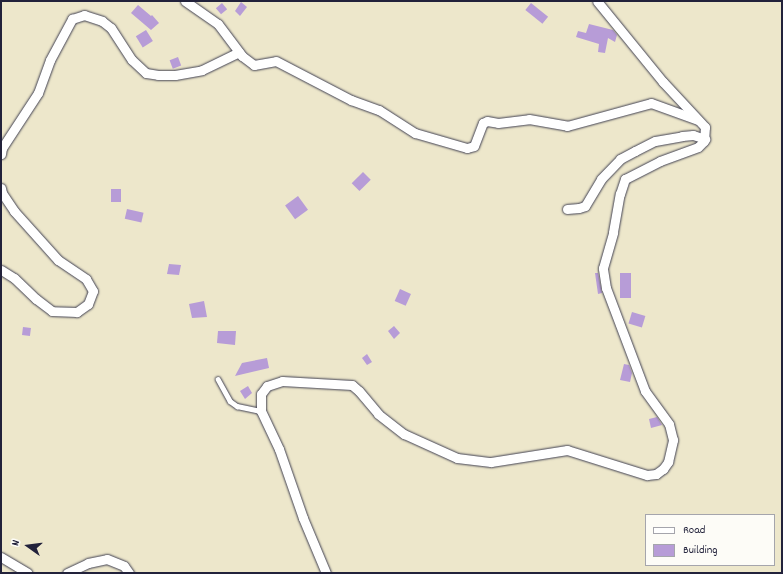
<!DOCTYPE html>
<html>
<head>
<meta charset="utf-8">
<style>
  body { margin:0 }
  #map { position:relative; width:783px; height:574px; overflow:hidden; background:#ede7cb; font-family:Dekko,sans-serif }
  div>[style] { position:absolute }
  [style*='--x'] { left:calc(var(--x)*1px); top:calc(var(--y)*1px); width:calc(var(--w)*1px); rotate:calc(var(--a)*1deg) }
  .building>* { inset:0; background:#b79cd7; transform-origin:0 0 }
  .roads { filter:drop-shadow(0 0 1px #404051) drop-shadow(0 0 1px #404051) }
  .service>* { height:4.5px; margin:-2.25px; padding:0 2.25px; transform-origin:2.25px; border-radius:2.25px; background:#fff }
  .minor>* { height:9px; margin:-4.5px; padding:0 4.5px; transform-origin:4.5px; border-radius:4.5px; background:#fff }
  span { translate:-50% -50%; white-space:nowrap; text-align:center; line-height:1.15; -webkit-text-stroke:3.5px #fdfcf7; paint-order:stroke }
  .frame { position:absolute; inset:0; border:2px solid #22223b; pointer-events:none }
  .legend { position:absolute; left:645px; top:514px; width:130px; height:52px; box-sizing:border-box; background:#fdfcf7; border:1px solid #a5a5ac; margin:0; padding:5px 7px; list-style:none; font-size:12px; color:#22223b }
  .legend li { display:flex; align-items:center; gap:8px; height:20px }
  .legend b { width:20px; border:1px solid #a5a5ac }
  .north { position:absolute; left:8px; top:526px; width:40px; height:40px; -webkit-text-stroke:3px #fdfcf7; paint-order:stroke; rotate:284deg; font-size:11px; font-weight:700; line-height:16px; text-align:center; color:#22223b }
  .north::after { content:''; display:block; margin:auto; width:14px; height:18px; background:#22223b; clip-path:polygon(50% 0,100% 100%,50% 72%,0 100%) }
</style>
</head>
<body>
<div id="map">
  <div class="building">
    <div style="clip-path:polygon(241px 2px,247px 7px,240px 16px,235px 11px)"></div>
    <div style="left:222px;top:3px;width:8px;height:8px;rotate:50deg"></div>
    <div style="left:531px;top:3px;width:22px;height:9px;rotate:39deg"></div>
    <div style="clip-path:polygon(138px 5px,151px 16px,152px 15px,159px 23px,151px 30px,131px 13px)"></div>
    <div style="clip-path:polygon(589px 24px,613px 30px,617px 35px,615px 42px,608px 38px,605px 53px,598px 52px,599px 44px,576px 37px,578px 31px,586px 33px)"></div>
    <div style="left:146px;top:30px;width:13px;height:12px;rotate:58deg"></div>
    <div style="left:178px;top:57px;width:9px;height:9px;rotate:69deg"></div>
    <div style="left:363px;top:172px;width:11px;height:16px;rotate:45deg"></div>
    <div style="left:111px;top:189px;width:10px;height:13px"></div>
    <div style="left:298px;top:196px;width:17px;height:16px;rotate:54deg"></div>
    <div style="left:127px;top:209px;width:17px;height:10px;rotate:13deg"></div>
    <div style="clip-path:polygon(169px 264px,181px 265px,179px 275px,167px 274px)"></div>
    <div style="clip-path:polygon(595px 273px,598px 273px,602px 293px,598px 294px)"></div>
    <div style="left:620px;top:273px;width:11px;height:25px"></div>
    <div style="left:400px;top:289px;width:12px;height:13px;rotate:24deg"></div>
    <div style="clip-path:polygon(204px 301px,207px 317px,192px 318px,189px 304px)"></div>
    <div style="left:632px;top:312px;width:14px;height:12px;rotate:17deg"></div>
    <div style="clip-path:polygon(394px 326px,400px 333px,394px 339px,388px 331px)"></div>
    <div style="left:23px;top:327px;width:8px;height:8px;rotate:7deg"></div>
    <div style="clip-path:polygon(218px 331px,236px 331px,235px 345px,217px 343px)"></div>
    <div style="clip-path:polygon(367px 354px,372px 362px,367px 365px,362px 358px)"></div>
    <div style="clip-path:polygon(267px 358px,269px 368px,235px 376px,242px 363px)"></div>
    <div style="clip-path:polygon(624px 364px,629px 365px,632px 373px,630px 382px,620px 380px)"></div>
    <div style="clip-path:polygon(248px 386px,252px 393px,245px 399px,240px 391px)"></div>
    <div style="clip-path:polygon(657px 417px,662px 425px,651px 428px,649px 419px)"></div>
  </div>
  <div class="roads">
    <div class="service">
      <div style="--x:218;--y:379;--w:25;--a:61"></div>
      <div style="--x:230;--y:401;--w:9;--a:36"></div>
      <div style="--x:237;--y:406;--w:25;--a:12"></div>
    </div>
    <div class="minor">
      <div style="--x:185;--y:1;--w:40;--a:34.9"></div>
      <div style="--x:218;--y:24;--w:40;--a:53"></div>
      <div style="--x:242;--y:56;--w:15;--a:37"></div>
      <div style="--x:254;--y:65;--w:22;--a:-10"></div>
      <div style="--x:276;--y:61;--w:85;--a:27.5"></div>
      <div style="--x:351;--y:100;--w:30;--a:20"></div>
      <div style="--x:379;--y:110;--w:43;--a:32.6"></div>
      <div style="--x:415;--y:133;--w:54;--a:16.1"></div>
      <div style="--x:467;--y:148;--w:7;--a:-16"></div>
      <div style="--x:474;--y:146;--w:25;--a:-69"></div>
      <div style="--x:483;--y:123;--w:4;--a:-27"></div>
      <div style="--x:487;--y:121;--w:11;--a:10"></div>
      <div style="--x:498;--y:123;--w:31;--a:-7"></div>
      <div style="--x:529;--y:119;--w:39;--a:10"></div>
      <div style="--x:567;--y:126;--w:87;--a:-15.3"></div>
      <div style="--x:651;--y:103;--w:50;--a:19.9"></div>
      <div style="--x:1;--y:154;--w:6;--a:-81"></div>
      <div style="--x:2;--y:148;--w:66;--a:-56.8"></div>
      <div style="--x:38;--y:93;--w:35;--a:-70"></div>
      <div style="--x:50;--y:60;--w:47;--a:-61.8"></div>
      <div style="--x:72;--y:19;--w:13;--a:-18"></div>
      <div style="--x:84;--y:15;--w:19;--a:18"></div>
      <div style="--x:102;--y:21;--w:11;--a:38"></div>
      <div style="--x:111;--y:28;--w:38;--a:57"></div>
      <div style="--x:132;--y:60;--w:19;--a:43"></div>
      <div style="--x:146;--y:73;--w:12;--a:9"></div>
      <div style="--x:158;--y:75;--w:17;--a:0"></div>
      <div style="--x:175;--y:75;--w:27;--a:-10"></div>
      <div style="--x:202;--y:70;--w:41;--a:-25.9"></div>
      <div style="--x:1;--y:188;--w:5;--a:79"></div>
      <div style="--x:2;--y:193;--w:22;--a:56"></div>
      <div style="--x:14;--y:211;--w:66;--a:48.1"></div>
      <div style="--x:58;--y:260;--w:34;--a:34"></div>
      <div style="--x:86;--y:279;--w:14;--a:60"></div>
      <div style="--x:93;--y:291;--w:14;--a:111"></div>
      <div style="--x:88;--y:304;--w:14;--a:144"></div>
      <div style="--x:77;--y:312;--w:25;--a:-178"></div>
      <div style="--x:52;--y:311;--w:20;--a:-143"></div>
      <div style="--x:36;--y:299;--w:30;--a:-136"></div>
      <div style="--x:14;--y:278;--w:15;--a:-148"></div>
      <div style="--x:567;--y:209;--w:12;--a:-5"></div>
      <div style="--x:579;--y:208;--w:6;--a:-18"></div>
      <div style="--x:585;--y:206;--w:31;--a:-59"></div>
      <div style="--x:601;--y:179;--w:28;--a:-46"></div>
      <div style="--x:620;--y:159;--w:17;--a:-28"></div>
      <div style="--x:635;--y:151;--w:22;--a:-27"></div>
      <div style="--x:655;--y:141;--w:27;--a:-10"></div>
      <div style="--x:682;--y:136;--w:11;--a:-5"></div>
      <div style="--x:693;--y:135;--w:13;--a:18"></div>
      <div style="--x:1;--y:557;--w:31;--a:31"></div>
      <div style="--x:67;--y:573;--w:23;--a:-25"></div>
      <div style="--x:88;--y:563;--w:19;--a:-12"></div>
      <div style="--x:107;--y:559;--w:18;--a:22"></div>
      <div style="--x:124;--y:566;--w:9;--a:54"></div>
      <div style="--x:326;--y:573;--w:60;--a:-112.7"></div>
      <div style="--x:303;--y:518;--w:73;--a:-109.2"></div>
      <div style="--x:279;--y:449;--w:42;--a:-115.3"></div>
      <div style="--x:261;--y:411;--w:17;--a:-90"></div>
      <div style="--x:261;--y:394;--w:10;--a:-53"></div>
      <div style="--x:267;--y:386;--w:16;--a:-18"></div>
      <div style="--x:282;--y:381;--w:70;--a:3.3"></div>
      <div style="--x:352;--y:385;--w:9;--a:41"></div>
      <div style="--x:359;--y:391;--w:30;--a:50"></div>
      <div style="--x:378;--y:414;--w:33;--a:38"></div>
      <div style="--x:404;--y:434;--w:58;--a:24.4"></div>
      <div style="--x:457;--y:458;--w:34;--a:7"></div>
      <div style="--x:491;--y:462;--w:77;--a:-9"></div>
      <div style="--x:567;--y:450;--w:84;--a:17.4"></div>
      <div style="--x:647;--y:475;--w:9;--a:-6"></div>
      <div style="--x:656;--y:474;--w:9;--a:-36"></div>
      <div style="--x:663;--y:469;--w:9;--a:-54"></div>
      <div style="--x:668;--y:462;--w:23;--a:-77"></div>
      <div style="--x:673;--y:440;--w:16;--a:-104"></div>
      <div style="--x:669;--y:424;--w:41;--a:-126"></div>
      <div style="--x:645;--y:391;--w:110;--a:-110.7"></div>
      <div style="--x:606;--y:288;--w:20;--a:-99"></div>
      <div style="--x:603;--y:268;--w:37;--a:-74"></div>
      <div style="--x:613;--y:232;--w:39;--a:-80"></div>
      <div style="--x:620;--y:194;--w:16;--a:-72"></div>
      <div style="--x:625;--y:179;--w:39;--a:-27"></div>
      <div style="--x:660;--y:161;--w:40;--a:-20.2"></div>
      <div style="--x:698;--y:147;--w:8;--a:-45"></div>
      <div style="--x:704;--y:141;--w:14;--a:-86"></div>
      <div style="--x:705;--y:127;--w:62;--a:-133"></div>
      <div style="--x:663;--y:82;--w:104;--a:-129.2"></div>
    </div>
  </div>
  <div class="frame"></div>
  <ul class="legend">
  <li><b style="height:5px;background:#fff"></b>Road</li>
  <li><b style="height:11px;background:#b79cd7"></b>Building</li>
  </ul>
  <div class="north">N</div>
</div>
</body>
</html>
